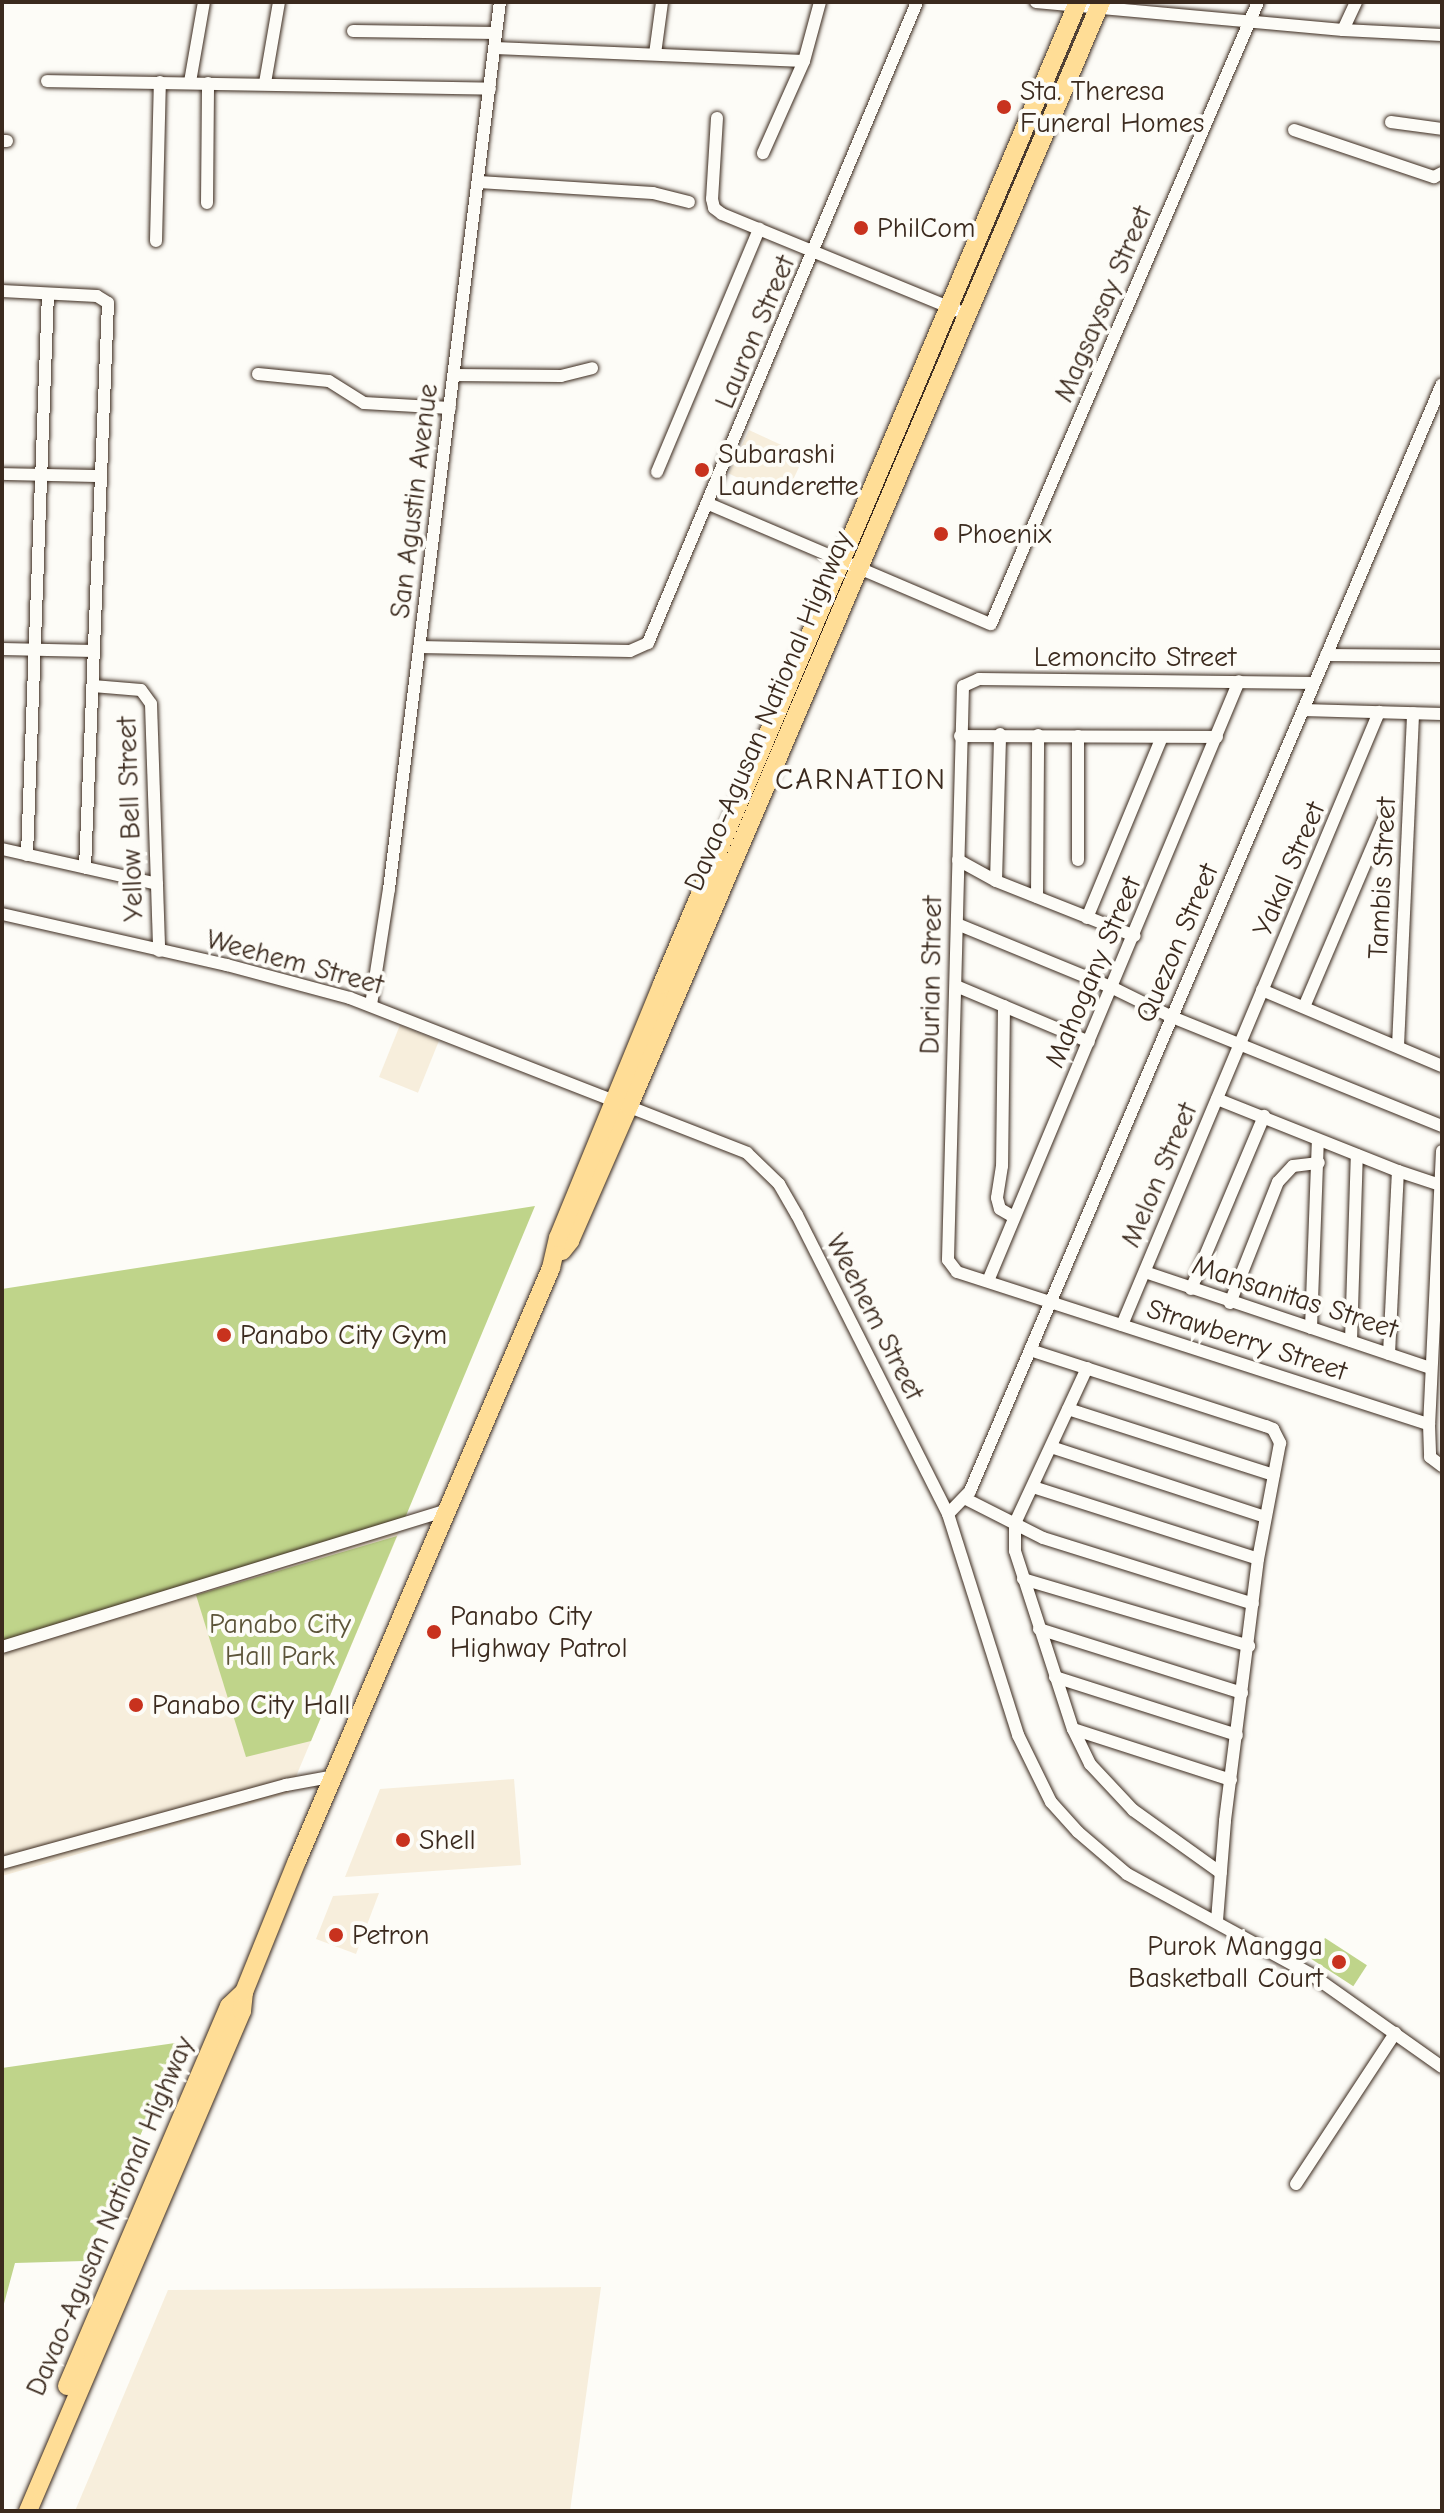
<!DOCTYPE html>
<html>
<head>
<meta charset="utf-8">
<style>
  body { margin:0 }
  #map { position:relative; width:1444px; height:2513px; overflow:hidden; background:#fdfcf7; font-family:"Comic Neue",sans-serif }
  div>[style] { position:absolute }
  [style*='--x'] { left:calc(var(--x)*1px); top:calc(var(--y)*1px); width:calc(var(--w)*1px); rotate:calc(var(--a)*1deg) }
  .built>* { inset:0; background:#f7eedc; transform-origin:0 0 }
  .green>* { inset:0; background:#bfd48a; transform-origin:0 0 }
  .roads { filter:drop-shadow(0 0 2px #3b2a1e) drop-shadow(0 0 2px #3b2a1e) }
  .minor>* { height:12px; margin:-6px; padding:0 6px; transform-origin:6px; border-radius:6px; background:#fdfcf7 }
  .highway>* { height:18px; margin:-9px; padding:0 9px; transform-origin:9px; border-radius:9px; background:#ffdd96 }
  .dots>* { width:22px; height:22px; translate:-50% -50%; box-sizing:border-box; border:4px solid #fdfcf7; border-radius:50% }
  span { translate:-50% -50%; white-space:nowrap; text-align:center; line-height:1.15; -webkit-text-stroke:8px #fdfcf7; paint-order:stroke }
  .poi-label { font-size:28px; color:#3b2a1e }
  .left { translate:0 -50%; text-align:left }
  .right { translate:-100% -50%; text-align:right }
  .street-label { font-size:28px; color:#3b2a1e }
  .park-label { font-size:28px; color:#5c5439 }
  .neighbourhood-label { font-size:30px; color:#3b2a1e; letter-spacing:2px }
  .frame { position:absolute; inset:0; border:4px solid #3b2a1e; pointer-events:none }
</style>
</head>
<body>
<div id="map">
  <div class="built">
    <div style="left:749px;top:430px;width:61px;height:48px;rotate:25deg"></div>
    <div style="left:400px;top:1025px;width:42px;height:56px;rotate:22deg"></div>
    <div style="clip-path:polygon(405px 1518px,289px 1793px,2px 1876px,2px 1641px)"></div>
    <div style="clip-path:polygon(514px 1779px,521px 1865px,345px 1877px,380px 1789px)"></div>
    <div style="clip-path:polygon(379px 1893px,356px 1954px,316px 1939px,333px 1896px)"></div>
    <div style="clip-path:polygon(601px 2287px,570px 2511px,75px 2511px,168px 2290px)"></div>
  </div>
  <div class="green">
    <div style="clip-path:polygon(535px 1206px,405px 1518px,2px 1641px,2px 1289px)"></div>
    <div style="clip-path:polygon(397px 1536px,311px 1741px,246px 1757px,196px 1595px)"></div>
    <div style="left:1325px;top:1938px;width:50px;height:25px;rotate:33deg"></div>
    <div style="clip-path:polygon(182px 2042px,84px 2261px,15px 2263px,2px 2311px,2px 2068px)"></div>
  </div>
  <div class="roads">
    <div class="minor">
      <div style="--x:1036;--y:2;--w:308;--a:5.2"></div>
      <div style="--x:1343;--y:30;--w:99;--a:2.9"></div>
      <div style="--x:1343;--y:30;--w:31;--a:-65"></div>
      <div style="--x:353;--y:31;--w:143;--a:0.8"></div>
      <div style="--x:495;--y:48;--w:309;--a:2.4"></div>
      <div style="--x:804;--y:61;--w:101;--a:114"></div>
      <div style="--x:655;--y:54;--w:52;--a:-82.3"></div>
      <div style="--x:804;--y:61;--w:61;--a:-74.8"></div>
      <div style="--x:47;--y:81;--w:443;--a:1"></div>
      <div style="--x:190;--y:82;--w:81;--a:-80.1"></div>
      <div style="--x:265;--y:83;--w:82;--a:-80.2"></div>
      <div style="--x:717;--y:118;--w:81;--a:93.5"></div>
      <div style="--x:712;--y:199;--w:9;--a:77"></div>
      <div style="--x:714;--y:208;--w:10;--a:37"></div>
      <div style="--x:722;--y:214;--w:266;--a:22.3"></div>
      <div style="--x:1391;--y:122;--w:51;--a:7.8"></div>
      <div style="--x:1294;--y:130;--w:148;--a:18.6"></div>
      <div style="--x:1434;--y:177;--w:9;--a:-27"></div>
      <div style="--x:2;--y:141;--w:5;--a:0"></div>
      <div style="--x:479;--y:182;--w:174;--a:3.6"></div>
      <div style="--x:653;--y:193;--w:37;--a:14"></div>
      <div style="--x:207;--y:203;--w:120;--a:-89.5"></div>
      <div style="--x:156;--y:241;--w:159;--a:-88.6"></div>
      <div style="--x:2;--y:291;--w:95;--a:3"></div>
      <div style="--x:97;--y:296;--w:13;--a:32"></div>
      <div style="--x:108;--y:303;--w:565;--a:92.33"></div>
      <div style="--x:258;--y:374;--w:71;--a:5.6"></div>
      <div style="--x:329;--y:381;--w:41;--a:32.2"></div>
      <div style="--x:364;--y:403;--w:86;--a:3.3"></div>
      <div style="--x:454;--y:375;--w:107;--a:0.5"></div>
      <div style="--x:561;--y:376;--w:32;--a:-14"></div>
      <div style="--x:657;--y:472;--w:264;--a:-67.2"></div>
      <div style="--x:2;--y:474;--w:99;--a:1.2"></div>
      <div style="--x:709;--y:504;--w:306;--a:23.1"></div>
      <div style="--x:991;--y:624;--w:677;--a:-66.77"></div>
      <div style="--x:420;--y:647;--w:210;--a:1.1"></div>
      <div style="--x:630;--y:651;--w:20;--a:-24"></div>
      <div style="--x:648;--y:643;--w:695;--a:-67.23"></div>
      <div style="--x:2;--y:649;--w:92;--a:1.2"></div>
      <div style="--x:1326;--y:655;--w:116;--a:0.5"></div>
      <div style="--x:1314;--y:683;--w:335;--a:-179.3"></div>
      <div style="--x:979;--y:679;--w:17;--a:156"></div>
      <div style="--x:963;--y:686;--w:574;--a:91.5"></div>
      <div style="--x:948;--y:1260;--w:15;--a:53"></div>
      <div style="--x:957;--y:1272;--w:496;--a:17.9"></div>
      <div style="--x:93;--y:686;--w:48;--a:4.8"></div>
      <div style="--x:141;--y:690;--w:17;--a:54"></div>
      <div style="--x:151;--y:704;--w:247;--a:88.1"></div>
      <div style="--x:1303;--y:710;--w:139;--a:1.6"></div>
      <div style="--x:960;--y:736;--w:257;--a:0.2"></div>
      <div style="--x:1078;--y:736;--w:124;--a:90"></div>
      <div style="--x:2;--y:849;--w:159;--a:12.7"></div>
      <div style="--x:27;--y:855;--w:561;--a:-87.86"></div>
      <div style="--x:958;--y:860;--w:43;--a:28.9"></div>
      <div style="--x:996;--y:881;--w:149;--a:21.6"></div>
      <div style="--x:996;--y:881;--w:147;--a:-88.4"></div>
      <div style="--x:1037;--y:897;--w:162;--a:-89.6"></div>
      <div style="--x:2;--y:914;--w:231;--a:12.8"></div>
      <div style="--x:227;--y:965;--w:127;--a:15"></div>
      <div style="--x:350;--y:998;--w:426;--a:21.3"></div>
      <div style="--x:747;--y:1153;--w:45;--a:44.1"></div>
      <div style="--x:779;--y:1184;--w:36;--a:60"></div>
      <div style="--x:797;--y:1215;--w:335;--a:63.2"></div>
      <div style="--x:948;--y:1514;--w:232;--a:72.4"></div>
      <div style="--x:1018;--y:1735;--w:75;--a:63.8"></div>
      <div style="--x:1051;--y:1802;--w:40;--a:48"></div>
      <div style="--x:1078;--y:1832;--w:65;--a:40.6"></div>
      <div style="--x:1127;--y:1874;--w:211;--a:28.6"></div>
      <div style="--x:1312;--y:1975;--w:159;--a:35.3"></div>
      <div style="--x:1087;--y:918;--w:196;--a:-67.5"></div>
      <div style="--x:957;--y:924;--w:169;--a:22.3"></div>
      <div style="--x:1113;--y:988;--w:66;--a:26.2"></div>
      <div style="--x:1172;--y:1017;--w:291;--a:22"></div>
      <div style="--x:956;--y:986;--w:144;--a:22.8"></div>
      <div style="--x:1262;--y:990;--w:195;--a:22.9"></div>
      <div style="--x:371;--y:1005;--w:117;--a:-81.2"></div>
      <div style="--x:389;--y:889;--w:894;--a:-82.87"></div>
      <div style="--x:1004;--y:1006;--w:160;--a:90.7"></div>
      <div style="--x:1002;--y:1166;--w:32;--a:99"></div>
      <div style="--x:997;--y:1198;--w:11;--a:75"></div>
      <div style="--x:1000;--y:1209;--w:16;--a:30"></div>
      <div style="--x:1304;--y:1007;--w:212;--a:-66.9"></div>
      <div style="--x:1398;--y:1046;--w:333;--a:-87.4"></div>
      <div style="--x:1217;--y:1099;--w:195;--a:21.7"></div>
      <div style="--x:1398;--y:1171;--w:44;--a:18.4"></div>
      <div style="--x:1442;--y:1151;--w:273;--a:92.7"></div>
      <div style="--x:1429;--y:1424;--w:33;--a:88"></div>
      <div style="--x:1430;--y:1457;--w:15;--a:37"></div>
      <div style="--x:1145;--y:1272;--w:301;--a:18.6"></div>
      <div style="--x:988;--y:1281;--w:650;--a:-67.3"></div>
      <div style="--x:1191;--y:1289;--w:188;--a:-67.1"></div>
      <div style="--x:1230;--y:1303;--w:130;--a:-68.4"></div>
      <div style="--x:1278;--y:1182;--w:22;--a:-47"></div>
      <div style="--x:1293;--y:1166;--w:26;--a:-7"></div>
      <div style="--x:1122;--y:1325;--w:665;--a:-67.25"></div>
      <div style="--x:1311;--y:1328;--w:188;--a:-87.9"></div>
      <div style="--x:1351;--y:1341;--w:186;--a:-88.2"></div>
      <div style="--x:1030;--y:1350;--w:248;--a:17.9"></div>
      <div style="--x:1266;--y:1426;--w:8;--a:23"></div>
      <div style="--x:1273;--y:1429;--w:16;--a:63"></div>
      <div style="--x:1280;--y:1443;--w:118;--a:100.7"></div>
      <div style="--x:1258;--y:1559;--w:264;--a:97.2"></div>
      <div style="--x:1225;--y:1821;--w:100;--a:94.6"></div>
      <div style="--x:1389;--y:1354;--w:183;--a:-87.2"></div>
      <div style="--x:1087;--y:1368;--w:171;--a:114.9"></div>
      <div style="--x:1015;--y:1523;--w:28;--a:90"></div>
      <div style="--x:1015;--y:1551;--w:187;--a:72"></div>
      <div style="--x:1073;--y:1729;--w:39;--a:64"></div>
      <div style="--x:1090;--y:1764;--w:63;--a:46.9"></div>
      <div style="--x:1133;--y:1810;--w:108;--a:35.6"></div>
      <div style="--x:1068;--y:1409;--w:216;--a:17.8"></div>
      <div style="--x:1051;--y:1447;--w:225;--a:18.1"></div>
      <div style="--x:1033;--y:1487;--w:236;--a:17.7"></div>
      <div style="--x:966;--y:1499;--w:86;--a:26.9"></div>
      <div style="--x:1043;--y:1538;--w:220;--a:17.4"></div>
      <div style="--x:948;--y:1514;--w:32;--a:-46"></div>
      <div style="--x:970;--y:1491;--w:1203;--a:-66.91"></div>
      <div style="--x:1023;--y:1579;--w:236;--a:16.5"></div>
      <div style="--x:1039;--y:1629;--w:213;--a:17.5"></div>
      <div style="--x:2;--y:1647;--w:466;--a:-17.1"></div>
      <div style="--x:1055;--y:1677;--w:191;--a:17.7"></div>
      <div style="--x:1073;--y:1729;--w:166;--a:17.9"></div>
      <div style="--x:2;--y:1863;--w:295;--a:-15.4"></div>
      <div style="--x:286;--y:1785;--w:50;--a:-10.4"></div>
      <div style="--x:1296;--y:2184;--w:181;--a:-56.7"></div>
    </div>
    <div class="highway">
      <div style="--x:562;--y:1251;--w:13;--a:-51"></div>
      <div style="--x:570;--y:1241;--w:147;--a:-66.4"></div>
      <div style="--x:629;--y:1106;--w:1201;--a:-66.85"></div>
      <div style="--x:67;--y:2386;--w:413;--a:-66.9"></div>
      <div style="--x:229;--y:2006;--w:21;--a:-43"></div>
      <div style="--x:28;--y:2511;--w:544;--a:-66.83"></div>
      <div style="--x:242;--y:2011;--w:19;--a:-84"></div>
      <div style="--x:244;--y:1992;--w:141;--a:-68"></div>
      <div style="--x:297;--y:1861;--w:645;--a:-66.81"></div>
      <div style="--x:551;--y:1268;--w:31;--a:-77"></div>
      <div style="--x:558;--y:1238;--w:274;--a:-67.7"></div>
      <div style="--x:662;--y:984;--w:1066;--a:-67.04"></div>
    </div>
  </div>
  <div class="dots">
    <div style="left:1004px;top:107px;background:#c8321e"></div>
    <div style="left:861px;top:228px;background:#c8321e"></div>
    <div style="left:702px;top:470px;background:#c8321e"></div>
    <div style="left:941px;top:534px;background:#c8321e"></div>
    <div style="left:224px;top:1335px;background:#c8321e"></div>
    <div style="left:434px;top:1632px;background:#c8321e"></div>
    <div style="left:136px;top:1705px;background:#c8321e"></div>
    <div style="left:403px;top:1840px;background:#c8321e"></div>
    <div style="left:336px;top:1935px;background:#c8321e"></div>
    <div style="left:1339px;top:1962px;background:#c8321e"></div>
  </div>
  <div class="poi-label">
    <span class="left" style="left:1020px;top:107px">Sta. Theresa<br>Funeral Homes</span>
    <span class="left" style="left:877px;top:228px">PhilCom</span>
    <span class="left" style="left:718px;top:470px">Subarashi<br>Launderette</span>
    <span class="left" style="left:957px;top:534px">Phoenix</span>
    <span class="left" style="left:240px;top:1335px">Panabo City Gym</span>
    <span class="left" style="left:450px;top:1632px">Panabo City<br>Highway Patrol</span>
    <span class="left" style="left:152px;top:1705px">Panabo City Hall</span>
    <span class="left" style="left:419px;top:1840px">Shell</span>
    <span class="left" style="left:352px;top:1935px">Petron</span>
    <span class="right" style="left:1323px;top:1962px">Purok Mangga<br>Basketball Court</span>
  </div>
  <div class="street-label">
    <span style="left:1103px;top:304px;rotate:-67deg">Magsaysay Street</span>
    <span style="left:755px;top:332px;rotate:-67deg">Lauron Street</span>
    <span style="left:414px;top:501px;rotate:-83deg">San Agustin Avenue</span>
    <span style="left:1135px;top:657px">Lemoncito Street</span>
    <span style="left:768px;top:711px;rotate:-67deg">Davao-Agusan National Highway</span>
    <span style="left:130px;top:819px;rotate:-92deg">Yellow Bell Street</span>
    <span style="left:1289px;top:869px;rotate:-67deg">Yakal Street</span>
    <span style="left:1382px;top:878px;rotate:-87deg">Tambis Street</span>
    <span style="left:1177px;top:943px;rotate:-67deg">Quezon Street</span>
    <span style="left:295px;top:962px;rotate:15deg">Weehem Street</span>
    <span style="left:1093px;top:972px;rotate:-67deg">Mahogany Street</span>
    <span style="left:931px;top:975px;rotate:-89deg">Durian Street</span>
    <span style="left:1159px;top:1175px;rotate:-67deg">Melon Street</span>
    <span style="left:1295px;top:1297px;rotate:18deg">Mansanitas Street</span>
    <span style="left:875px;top:1317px;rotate:63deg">Weehem Street</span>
    <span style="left:1247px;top:1340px;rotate:18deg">Strawberry Street</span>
    <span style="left:110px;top:2216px;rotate:-67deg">Davao-Agusan National Highway</span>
  </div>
  <div class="park-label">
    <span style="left:280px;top:1640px">Panabo City<br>Hall Park</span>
  </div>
  <div class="neighbourhood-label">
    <span style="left:861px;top:780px">CARNATION</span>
  </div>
  <div class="frame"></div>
</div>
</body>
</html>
